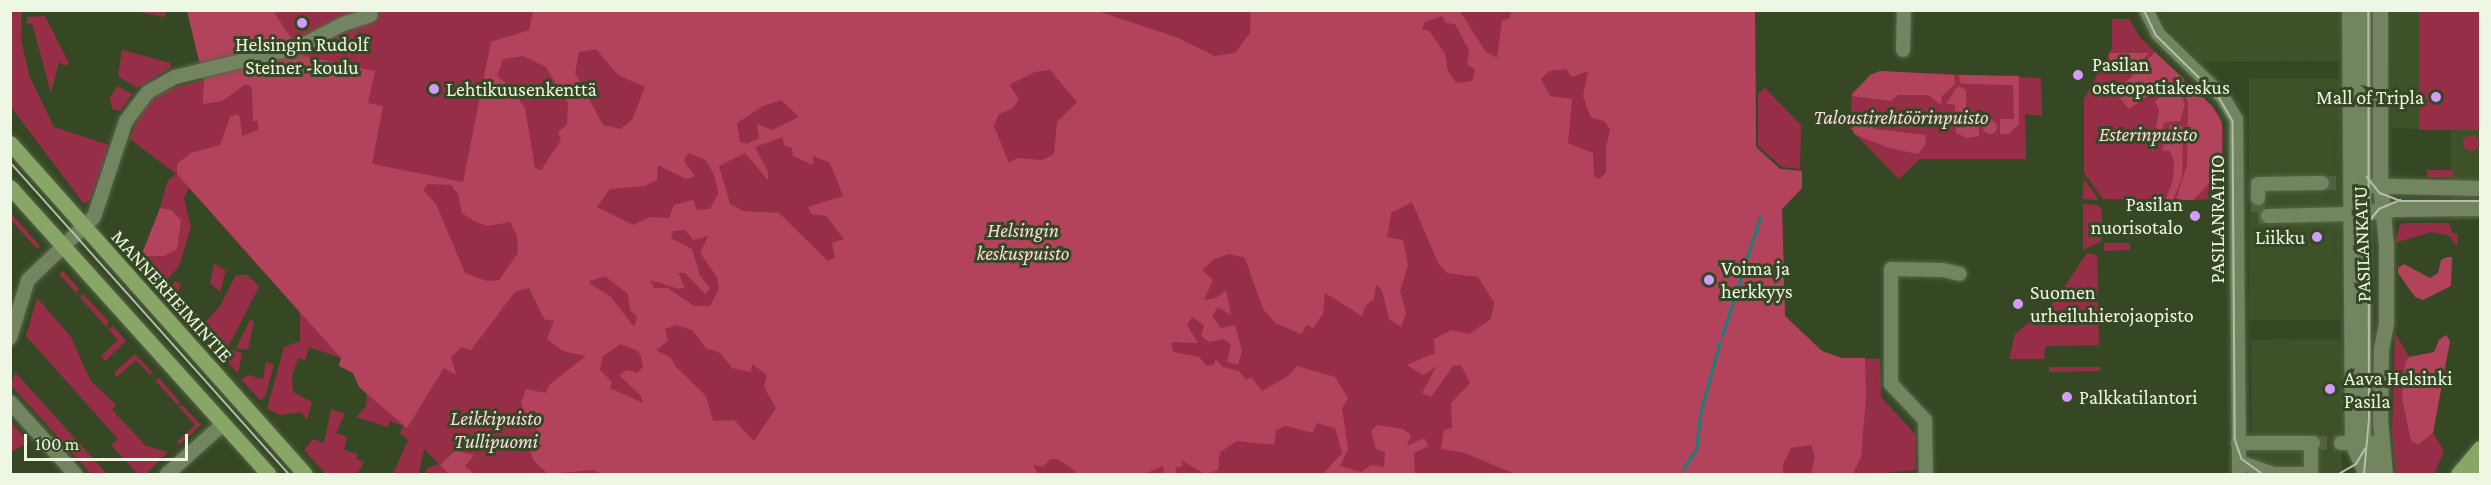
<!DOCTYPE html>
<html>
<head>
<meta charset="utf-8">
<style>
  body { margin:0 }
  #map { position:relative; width:2491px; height:485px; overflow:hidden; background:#364724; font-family:"Crimson Pro",serif }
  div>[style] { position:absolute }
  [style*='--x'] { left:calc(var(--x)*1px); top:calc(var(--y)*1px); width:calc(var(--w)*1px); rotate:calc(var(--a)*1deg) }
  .built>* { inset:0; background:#3e5128; transform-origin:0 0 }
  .green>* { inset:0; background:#972e48; transform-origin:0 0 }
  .round { border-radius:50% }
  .forest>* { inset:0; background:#b3435c }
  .stream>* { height:3px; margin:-1.5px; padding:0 1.5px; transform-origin:1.5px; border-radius:1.5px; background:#17807b }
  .street-tunnel>* { height:14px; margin-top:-7px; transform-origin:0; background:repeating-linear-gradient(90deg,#516141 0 14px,transparent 0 21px) }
  .roads { filter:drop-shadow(0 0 2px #576547) drop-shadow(0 0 2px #576547) }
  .street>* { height:14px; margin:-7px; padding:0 7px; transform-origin:7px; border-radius:7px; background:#728560 }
  .secondary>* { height:15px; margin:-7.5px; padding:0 7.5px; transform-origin:7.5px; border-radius:7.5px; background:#728560 }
  .primary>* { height:15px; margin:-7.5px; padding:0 7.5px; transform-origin:7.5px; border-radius:7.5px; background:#88a767 }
  .tram>* { height:1.5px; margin:-0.75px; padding:0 0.75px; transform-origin:0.75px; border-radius:0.75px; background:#b3bfa6 }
  .dots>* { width:16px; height:16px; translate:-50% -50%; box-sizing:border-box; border:3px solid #364724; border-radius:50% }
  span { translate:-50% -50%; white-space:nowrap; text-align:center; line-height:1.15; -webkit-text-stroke:6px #364724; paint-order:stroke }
  .poi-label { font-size:20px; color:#edf7e3 }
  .left { translate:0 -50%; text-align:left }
  .right { translate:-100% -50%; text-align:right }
  .park-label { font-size:20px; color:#fadade; font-style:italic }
  .street-label { font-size:20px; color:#edf7e3 }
  .frame { position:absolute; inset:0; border:12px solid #edf7e3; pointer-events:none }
  .scale { position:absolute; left:24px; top:434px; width:164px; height:27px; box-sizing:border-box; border:3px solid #edf7e3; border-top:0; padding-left:8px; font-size:18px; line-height:21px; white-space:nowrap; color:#edf7e3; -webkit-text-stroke:4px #364724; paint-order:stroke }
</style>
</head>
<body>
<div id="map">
  <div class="built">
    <div style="clip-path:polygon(2159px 11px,2340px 11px,2340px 61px,2200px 62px,2165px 27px)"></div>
    <div style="clip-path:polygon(2391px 11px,2480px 11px,2480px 219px,2451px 220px,2451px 130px,2392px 128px)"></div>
    <div style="left:2249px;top:79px;width:91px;height:241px"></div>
    <div style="clip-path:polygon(2341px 339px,2345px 425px,2341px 426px,2342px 474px,2252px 474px,2251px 340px)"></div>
  </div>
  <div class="green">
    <div style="clip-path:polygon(10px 11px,22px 11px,21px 39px,29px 75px,54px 127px,109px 145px,90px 200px,84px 204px,11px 107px)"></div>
    <div style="clip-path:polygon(134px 11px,134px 10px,166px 11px,165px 17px)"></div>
    <div style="clip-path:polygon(187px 11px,1755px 11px,1756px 147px,1780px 169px,1802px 171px,1802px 188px,1782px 209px,1785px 316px,1822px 351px,1842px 358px,1880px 359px,1881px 397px,1916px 435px,1915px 470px,1875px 474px,425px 474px,427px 468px,439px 464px,424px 449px,419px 474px,393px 474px,408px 440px,400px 433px,403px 426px,390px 421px,388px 427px,356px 417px,366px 406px,367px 393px,353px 373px,339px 366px,341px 358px,309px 347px,305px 360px,298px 358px,292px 376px,293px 392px,312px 402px,307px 420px,301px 412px,281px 415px,267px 409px,284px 347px,300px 341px,300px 313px,189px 188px,184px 198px,191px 227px,179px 266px,159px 289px,137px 264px,153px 232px,168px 180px,176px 174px,130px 139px,137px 120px,151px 99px,172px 88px,204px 80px)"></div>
    <div style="left:2419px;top:11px;width:61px;height:119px"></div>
    <div style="clip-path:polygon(45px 16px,69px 63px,65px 66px,59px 62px,51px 93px,32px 23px,27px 25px,27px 17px)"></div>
    <div style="clip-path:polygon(2112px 19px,2129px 19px,2139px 36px,2219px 115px,2223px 130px,2222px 193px,2212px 199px,2193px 200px,2103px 199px,2084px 173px,2084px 99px,2112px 48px)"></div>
    <div style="clip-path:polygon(122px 50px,171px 63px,170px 68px,137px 88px,118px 76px)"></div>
    <div style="clip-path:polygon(1880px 71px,2041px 78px,2042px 116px,2025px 114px,2026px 159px,1920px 159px,1899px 179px,1850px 129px,1852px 92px)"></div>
    <div style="clip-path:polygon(117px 86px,132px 94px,120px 111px,112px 109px,110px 97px)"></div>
    <div style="clip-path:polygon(1765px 88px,1801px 125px,1800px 169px,1782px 167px,1758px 146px,1758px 94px)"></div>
    <div class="round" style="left:2463px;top:135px;width:16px;height:16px"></div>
    <div style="left:2427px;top:170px;width:26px;height:7px"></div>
    <div style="clip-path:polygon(2084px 179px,2097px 197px,2097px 200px,2082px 199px)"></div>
    <div style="clip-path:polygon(2083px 204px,2098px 205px,2102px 210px,2102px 241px,2083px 250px)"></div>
    <div style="clip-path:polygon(11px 213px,40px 246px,37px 249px,11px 220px)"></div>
    <div style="clip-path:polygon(2405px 223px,2449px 223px,2452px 233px,2458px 234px,2457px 246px,2448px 235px,2431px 232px,2395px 243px,2400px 225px)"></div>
    <div style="clip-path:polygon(2104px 243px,2130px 243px,2130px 250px,2104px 251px,2104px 260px)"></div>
    <div style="clip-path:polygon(2087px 253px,2097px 255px,2099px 345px,2049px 346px,2045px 347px,2044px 359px,2009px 359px,2015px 334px,2055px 301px)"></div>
    <div style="clip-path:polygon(214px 263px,226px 271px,220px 292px,210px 283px)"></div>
    <div style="clip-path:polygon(63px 271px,79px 289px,76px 292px,80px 297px,83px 294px,109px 322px,106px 325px,109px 329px,113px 326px,126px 341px,105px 361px,101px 356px,118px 340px,59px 274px)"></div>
    <div style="clip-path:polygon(236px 275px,248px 275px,259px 287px,228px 347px,216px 352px,200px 328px,220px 306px)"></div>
    <div style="clip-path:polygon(175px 281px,181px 284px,175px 304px,166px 295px)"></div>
    <div style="clip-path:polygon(37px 298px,71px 337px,90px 380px,116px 405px,112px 410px,146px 446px,168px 452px,146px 474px,138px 474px,111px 445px,118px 439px,26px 336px)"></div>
    <div style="clip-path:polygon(185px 309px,197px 313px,198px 320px,190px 322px,182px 312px)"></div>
    <div style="clip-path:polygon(250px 320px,254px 321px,248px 350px,236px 348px)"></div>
    <div style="clip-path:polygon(2395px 333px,2409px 357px,2402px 399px,2411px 441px,2418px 445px,2433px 433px,2444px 451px,2434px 474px,2396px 474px,2392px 433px)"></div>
    <div style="clip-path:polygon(233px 350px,242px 353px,238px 373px,224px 359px)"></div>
    <div style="clip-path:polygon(135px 354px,152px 372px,150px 375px,155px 381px,159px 378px,180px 402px,177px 405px,183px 406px,201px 425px,179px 445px,177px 442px,195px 425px,153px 378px,136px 360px,117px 377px,114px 373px)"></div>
    <div style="clip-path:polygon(266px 362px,274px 365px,265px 397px,260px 400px,241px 380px,249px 375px,263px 379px)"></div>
    <div style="clip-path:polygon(2049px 367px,2100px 367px,2100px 371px,2049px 372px)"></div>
    <div style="clip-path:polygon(15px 372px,107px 474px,91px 474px,11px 385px)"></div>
    <div style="clip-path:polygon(331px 409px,345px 414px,336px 433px,347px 437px,344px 450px,358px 454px,356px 459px,364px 462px,357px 474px,326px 474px,304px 450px,313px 439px,324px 443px)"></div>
    <div style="clip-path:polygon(10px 421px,29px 442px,11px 452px,10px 452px)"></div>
  </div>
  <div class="forest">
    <div style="clip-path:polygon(evenodd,187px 11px,273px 11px,303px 56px,375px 71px,368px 103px,383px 106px,372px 164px,463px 182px,491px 42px,529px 30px,533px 11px,1097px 11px,1176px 37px,1215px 56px,1235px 53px,1250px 33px,1251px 11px,1460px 11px,1485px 51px,1497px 58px,1502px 21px,1510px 18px,1511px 11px,1755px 11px,1756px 147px,1780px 169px,1802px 171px,1802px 188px,1782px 209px,1785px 316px,1822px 351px,1842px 358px,1865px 358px,1866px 398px,1861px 457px,1853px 474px,1811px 474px,1815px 457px,1811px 445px,1791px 448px,1783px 464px,1783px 474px,1515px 474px,1465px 453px,1441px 449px,1444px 430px,1452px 428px,1451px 403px,1470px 383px,1461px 365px,1453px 366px,1431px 397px,1422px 393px,1436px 367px,1423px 375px,1407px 365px,1435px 353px,1434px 339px,1452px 330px,1469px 334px,1491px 319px,1494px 302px,1478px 277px,1447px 273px,1438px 263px,1412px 202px,1391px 213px,1387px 237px,1403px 240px,1408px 265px,1400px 291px,1406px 313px,1401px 327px,1389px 319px,1382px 290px,1376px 285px,1374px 299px,1365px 306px,1362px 316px,1325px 293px,1323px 314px,1313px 328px,1307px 325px,1301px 334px,1275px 323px,1263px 309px,1245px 258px,1229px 254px,1214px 259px,1202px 270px,1213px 280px,1204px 300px,1216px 298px,1226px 290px,1231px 315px,1218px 307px,1212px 316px,1221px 328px,1235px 325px,1242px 351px,1238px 365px,1227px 362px,1231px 344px,1223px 339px,1209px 342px,1201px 336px,1204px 325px,1192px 317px,1187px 325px,1198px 343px,1171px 342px,1173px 352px,1199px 357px,1207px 366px,1215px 364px,1215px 359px,1223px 367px,1239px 371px,1246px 380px,1251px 377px,1262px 391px,1288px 376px,1297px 366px,1335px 377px,1348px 398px,1342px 408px,1348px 449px,1340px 466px,1361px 472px,1371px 465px,1384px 467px,1385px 452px,1376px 449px,1371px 431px,1377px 425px,1403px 429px,1411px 435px,1407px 446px,1424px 438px,1429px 446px,1414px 453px,1415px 474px,1323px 474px,1342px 453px,1335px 428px,1317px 423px,1313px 433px,1286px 426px,1276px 430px,1274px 445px,1237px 441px,1220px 452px,1218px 470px,1205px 474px,1181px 460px,1183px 466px,1175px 468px,1177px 474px,1164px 474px,1163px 466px,1144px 474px,1073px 474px,1076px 471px,1057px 459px,1050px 459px,1043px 467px,1033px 465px,1038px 474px,602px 474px,593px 470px,548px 474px,534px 461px,528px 445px,541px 435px,528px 419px,521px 403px,526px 389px,546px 393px,549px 385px,586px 356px,563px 351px,547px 339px,554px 321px,544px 319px,529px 288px,515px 292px,471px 350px,462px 347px,451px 357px,456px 375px,444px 368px,407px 428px,359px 387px,353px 373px,339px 366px,341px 358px,177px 174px,177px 164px,191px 153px,220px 145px,230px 117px,236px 114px,240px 117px,242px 136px,258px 130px,258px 121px,253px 121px,252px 88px,246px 84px,222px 101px,203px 104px,204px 81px,187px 11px,1442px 16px,1446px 23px,1455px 24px,1469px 50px,1467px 64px,1475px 70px,1472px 81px,1456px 83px,1448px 71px,1445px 54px,1429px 31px,1422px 29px,1425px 22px,1442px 16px,187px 11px,596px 49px,618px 75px,645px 87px,632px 120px,620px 129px,603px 125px,575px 73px,579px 52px,596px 49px,187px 11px,523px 56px,546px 67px,568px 103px,567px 125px,558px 132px,561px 140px,541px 170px,535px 168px,525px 108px,508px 85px,497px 76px,503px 59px,523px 56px,187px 11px,1566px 69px,1572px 77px,1588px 71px,1583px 96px,1591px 118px,1604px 121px,1610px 129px,1606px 148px,1606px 173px,1599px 179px,1594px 176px,1593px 153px,1568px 143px,1572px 99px,1550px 96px,1541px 79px,1549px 71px,1566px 69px,187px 11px,1050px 70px,1077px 102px,1057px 122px,1054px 154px,1042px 160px,1017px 158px,1009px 163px,994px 126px,999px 114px,1013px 108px,1019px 99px,1009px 85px,1035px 72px,1050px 70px,187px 11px,781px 100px,799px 117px,772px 130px,757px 124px,759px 138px,747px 144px,740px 142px,737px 123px,763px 106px,781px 100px,187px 11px,782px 137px,785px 146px,792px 148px,793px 156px,813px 165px,813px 156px,830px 163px,843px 196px,808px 207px,811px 214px,826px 216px,844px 239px,832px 243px,835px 257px,828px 261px,779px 213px,743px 211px,730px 204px,719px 166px,745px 153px,768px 180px,768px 172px,755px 147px,782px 137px,187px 11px,688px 153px,706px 160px,715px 177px,718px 194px,710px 209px,697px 210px,693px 200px,674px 205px,669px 218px,650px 217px,633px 225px,597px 207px,610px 189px,644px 186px,657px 180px,658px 165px,686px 179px,695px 176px,684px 161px,688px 153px,187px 11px,428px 184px,451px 185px,458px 194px,462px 213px,476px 222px,488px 226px,510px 222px,517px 236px,518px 253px,499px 280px,487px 281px,465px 273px,436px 204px,423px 190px,428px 184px,187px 11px,685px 230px,693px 240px,708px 236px,700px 253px,717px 277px,719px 289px,710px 306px,694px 306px,668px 288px,654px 288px,650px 280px,679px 289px,685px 287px,678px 273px,685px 273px,705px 294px,710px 288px,700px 276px,692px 249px,671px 238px,673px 231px,685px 230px,187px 11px,605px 276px,628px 294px,630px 310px,637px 317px,634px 327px,610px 296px,590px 284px,590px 281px,605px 276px,187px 11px,676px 325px,692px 330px,706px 348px,720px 353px,732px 368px,751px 372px,752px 364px,767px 375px,764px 387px,776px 408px,754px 441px,734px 420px,713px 421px,706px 396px,676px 367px,671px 358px,656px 350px,668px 341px,665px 329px,676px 325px,187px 11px,620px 344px,638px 351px,641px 357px,643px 367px,637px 373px,627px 370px,619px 375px,641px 396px,643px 403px,610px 388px,612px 382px,600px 370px,602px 357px,620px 344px)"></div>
    <div style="clip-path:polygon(2155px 52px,2184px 79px,2180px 92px,2185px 104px,2180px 121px,2165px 122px,2152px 153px,2159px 109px,2155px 102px,2164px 91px,2162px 82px,2157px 82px,2150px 94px,2129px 109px,2116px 93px)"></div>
    <div style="clip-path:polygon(2109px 53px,2149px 53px,2130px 72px,2110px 62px)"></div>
    <div style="clip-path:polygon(1880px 71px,1954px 75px,1955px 84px,1942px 96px,1941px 105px,1928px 95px,1898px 95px,1891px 101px,1851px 96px,1870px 75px)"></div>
    <div style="clip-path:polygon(1959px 75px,2019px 76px,2019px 124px,2009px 134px,2000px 134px,2000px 119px,2014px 119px,2013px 85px,1966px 84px,1960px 83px)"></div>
    <div style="clip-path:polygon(2187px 82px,2213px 107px,2222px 123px,2222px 170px,2193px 200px,2176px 200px,2187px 165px,2188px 104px,2184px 87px)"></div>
    <div style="clip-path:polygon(1958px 86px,1966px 90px,1966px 119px,1979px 119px,1979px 136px,1967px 138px,1956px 133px,1955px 105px,1946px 103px)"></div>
    <div style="clip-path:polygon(1849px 113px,1875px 129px,1926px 135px,1925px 145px,1918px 154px,1889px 148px,1854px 134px)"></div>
    <div class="round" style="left:1983px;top:120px;width:14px;height:14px"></div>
    <div style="clip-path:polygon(2170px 125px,2182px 126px,2183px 140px,2182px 178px,2173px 200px,2166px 199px,2173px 180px,2174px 161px,2170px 151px,2162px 150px)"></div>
    <div style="clip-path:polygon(160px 208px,171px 210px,181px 220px,177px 249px,164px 256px,141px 256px)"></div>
    <div style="clip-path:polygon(2447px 257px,2452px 257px,2451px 286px,2423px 300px,2415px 297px,2398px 273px,2398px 268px,2404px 264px,2430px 278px,2438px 273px,2441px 260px)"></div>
    <div style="clip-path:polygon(2446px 335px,2450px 341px,2433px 433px,2418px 445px,2411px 441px,2402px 399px,2405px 363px,2409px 357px,2434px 352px,2439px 340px)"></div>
    <div style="clip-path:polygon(455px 451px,474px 455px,465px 466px,474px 474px,449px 474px,440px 465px)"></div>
  </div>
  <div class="stream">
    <div style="--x:1744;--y:266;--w:52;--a:-71.9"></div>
    <div style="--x:1722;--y:335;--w:67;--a:-71.8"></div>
    <div style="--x:1683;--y:469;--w:24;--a:-57"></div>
    <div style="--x:1696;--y:449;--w:39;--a:-83"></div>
    <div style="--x:1701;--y:410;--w:72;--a:-74.6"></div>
  </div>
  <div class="street-tunnel">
    <div style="--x:2322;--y:183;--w:18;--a:0"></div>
    <div style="--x:2258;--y:198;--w:19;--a:90"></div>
    <div style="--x:2258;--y:217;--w:10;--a:-6"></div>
    <div style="--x:2313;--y:443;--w:28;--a:0"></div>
  </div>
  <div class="roads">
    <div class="street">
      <div style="--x:2146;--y:10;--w:27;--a:63"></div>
      <div style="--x:2158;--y:34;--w:89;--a:44.1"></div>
      <div style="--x:2222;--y:96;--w:27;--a:59"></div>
      <div style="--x:2236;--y:119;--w:355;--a:89.5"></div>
      <div style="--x:1903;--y:50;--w:40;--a:-88.6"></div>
      <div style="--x:2258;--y:198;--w:14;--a:-90"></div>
      <div style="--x:2258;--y:184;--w:64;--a:-0.9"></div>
      <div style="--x:2268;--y:216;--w:83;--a:-1.4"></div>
      <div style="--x:10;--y:338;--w:61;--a:-72.8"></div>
      <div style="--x:28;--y:280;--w:91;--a:-43.7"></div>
      <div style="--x:94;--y:217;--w:101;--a:-71.6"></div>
      <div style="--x:126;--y:121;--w:36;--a:-53"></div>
      <div style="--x:148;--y:92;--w:31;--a:-29"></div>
      <div style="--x:175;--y:77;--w:128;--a:-13.6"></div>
      <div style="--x:299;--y:47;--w:50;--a:-27.6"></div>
      <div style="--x:343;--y:24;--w:29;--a:-18"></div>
      <div style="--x:10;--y:402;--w:97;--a:47.9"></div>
      <div style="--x:2238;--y:443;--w:75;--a:0"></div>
      <div style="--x:2341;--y:443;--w:39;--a:0"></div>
      <div style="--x:2364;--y:453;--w:443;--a:-90"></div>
      <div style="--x:2239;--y:462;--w:37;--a:19"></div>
      <div style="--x:2274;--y:474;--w:37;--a:0"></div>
      <div style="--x:2311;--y:474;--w:31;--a:-90"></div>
      <div style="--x:167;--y:474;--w:74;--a:-41.7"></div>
      <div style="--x:1926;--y:474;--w:54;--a:-91.1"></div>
      <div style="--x:1925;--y:420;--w:50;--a:-133.4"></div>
      <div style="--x:1891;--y:384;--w:115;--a:-90"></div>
      <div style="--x:1891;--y:269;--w:52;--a:1.1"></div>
      <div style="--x:1943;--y:270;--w:17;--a:13"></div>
    </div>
    <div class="secondary">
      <div style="--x:2349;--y:10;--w:433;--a:89.6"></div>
      <div style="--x:2352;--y:443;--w:34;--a:66"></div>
      <div style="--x:2380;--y:10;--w:172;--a:90"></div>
      <div style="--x:2380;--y:182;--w:63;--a:84.6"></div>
      <div style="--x:2386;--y:245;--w:78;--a:90"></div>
      <div style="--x:2386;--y:323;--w:25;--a:101"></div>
      <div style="--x:2381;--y:348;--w:72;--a:90.8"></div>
      <div style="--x:2380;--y:420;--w:54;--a:84.7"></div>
      <div style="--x:2351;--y:185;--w:129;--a:1.3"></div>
      <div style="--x:2351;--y:214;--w:45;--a:-6.3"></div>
      <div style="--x:2396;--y:209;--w:84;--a:-0.7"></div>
      <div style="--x:2364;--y:443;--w:32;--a:66"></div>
    </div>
    <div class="primary">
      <div style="--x:10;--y:143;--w:443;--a:48.3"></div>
      <div style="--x:10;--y:187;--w:386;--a:48"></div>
      <div style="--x:2458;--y:474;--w:34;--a:-50"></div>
      <div style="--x:2475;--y:474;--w:7;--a:-45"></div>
    </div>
  </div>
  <div class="tram">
    <div style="--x:2144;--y:10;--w:28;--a:64"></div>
    <div style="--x:2156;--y:35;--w:88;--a:44.5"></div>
    <div style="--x:2219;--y:97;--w:28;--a:60"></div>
    <div style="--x:2233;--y:121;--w:318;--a:89.6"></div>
    <div style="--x:2235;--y:439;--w:21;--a:71"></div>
    <div style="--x:2242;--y:459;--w:26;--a:36"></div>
    <div style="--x:10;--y:162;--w:419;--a:48.2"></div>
    <div style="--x:2367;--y:177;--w:21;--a:51"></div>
    <div style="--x:2380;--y:193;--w:22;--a:21"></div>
    <div style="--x:2401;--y:201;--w:79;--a:0"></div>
    <div style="--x:2367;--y:224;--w:19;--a:-51"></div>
    <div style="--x:2379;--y:209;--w:23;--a:-23"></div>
    <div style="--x:2339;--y:474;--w:20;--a:-30"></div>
    <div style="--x:2356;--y:464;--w:17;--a:-59"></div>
    <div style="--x:2364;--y:474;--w:55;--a:-84.8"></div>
    <div style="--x:2369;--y:419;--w:409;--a:-90.1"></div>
  </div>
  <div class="dots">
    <div style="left:302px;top:23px;background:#d39cfc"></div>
    <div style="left:2078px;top:75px;background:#d39cfc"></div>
    <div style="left:434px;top:89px;background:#d39cfc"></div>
    <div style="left:2436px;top:97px;background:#d39cfc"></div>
    <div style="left:2195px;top:216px;background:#d39cfc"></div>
    <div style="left:2317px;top:237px;background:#d39cfc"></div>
    <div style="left:1709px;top:280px;background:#d39cfc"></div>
    <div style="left:2018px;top:304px;background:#d39cfc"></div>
    <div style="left:2330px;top:389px;background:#d39cfc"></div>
    <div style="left:2067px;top:397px;background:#d39cfc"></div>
  </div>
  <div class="poi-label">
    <span style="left:302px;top:56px">Helsingin Rudolf<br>Steiner -koulu</span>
    <span class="left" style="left:2092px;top:76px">Pasilan<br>osteopatiakeskus</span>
    <span class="left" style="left:446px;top:89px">Lehtikuusenkenttä</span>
    <span class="right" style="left:2424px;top:97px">Mall of Tripla</span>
    <span class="right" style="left:2183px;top:216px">Pasilan<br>nuorisotalo</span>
    <span class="right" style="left:2305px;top:237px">Liikku</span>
    <span class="left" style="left:1721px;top:280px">Voima ja<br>herkkyys</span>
    <span class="left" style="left:2030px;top:304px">Suomen<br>urheiluhierojaopisto</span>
    <span class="left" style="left:2344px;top:390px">Aava Helsinki<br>Pasila</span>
    <span class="left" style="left:2079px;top:397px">Palkkatilantori</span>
  </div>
  <div class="park-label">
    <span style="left:1901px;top:117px">Taloustirehtöörinpuisto</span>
    <span style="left:2148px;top:134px">Esterinpuisto</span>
    <span style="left:1023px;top:242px">Helsingin<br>keskuspuisto</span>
    <span style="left:496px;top:430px">Leikkipuisto<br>Tullipuomi</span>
  </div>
  <div class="street-label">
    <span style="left:2217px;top:219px;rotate:-90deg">PASILANRAITIO</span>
    <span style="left:2362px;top:244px;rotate:-92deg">PASILANKATU</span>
    <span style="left:172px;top:296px;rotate:48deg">MANNERHEIMINTIE</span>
  </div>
  <div class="frame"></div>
  <div class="scale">100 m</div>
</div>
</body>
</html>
